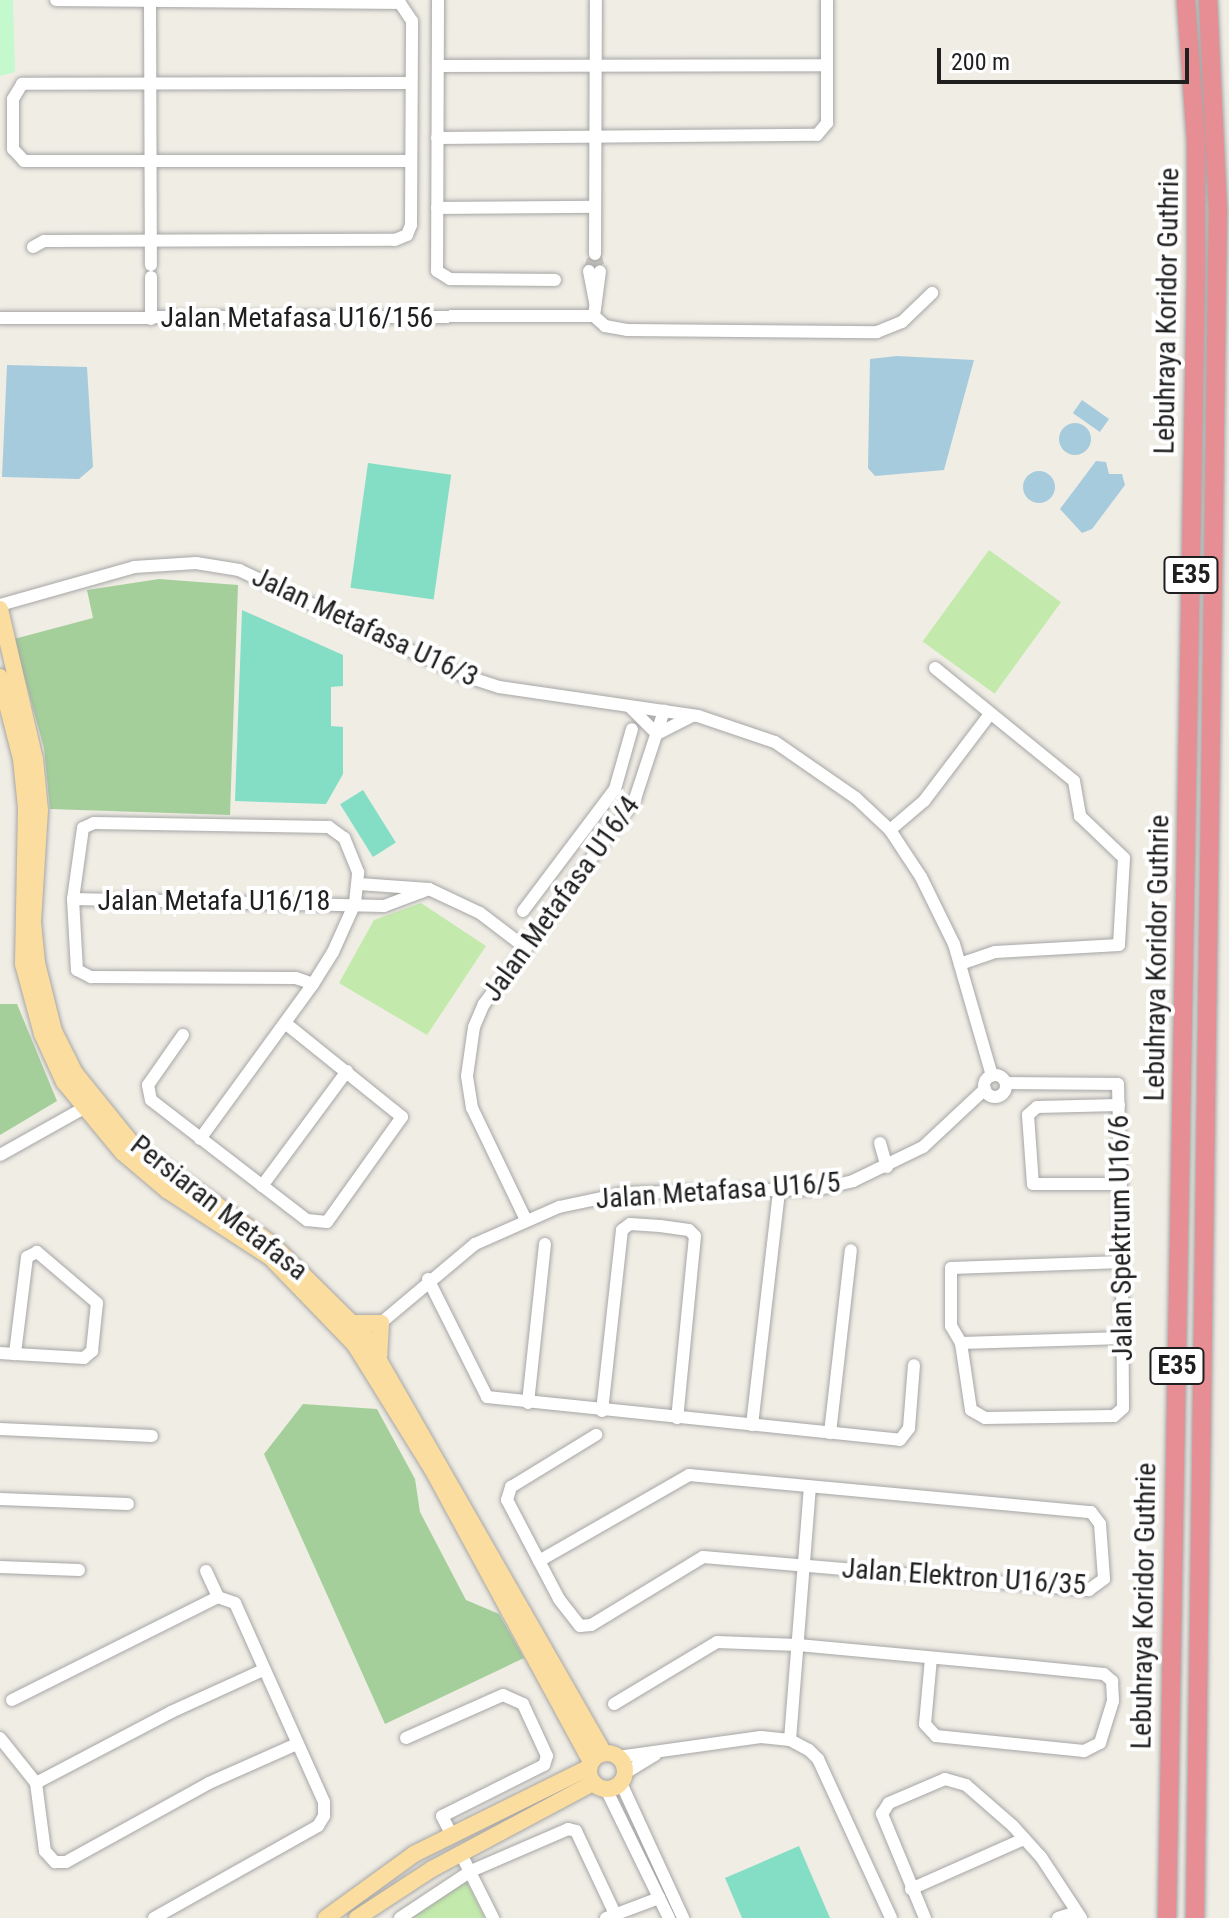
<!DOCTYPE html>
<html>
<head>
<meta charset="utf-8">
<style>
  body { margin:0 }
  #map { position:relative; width:1229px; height:1918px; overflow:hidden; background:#f0ede5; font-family:"Roboto Condensed",sans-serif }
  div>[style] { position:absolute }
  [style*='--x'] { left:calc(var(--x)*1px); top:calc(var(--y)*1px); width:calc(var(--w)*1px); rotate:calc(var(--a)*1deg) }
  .grass>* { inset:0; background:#c3eaac; transform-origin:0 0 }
  .forest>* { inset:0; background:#a4cf9a }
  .park>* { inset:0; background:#c3f9cd }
  .pitch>* { inset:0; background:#84dec5; transform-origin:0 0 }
  .water>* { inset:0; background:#a6cbdd; transform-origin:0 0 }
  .round { border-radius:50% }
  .minor-tunnel>* { height:12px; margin-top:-6px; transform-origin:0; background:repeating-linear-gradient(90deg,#c6c4bd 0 12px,transparent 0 18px) }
  .roads { filter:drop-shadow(0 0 2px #a6a6a6) drop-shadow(0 0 2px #a6a6a6) }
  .minor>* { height:12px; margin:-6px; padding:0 6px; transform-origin:6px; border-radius:6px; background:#fff }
  .minor>.ring { margin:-6px; padding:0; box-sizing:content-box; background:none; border:12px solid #fff; border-radius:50% }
  .major>* { height:16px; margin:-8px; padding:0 8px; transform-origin:8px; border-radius:8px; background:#fbdd9f }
  .major>.ring { margin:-8px; padding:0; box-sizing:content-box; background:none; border:16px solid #fbdd9f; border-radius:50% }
  .highway>* { height:18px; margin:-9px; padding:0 9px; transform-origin:9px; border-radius:9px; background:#e78e95 }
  span { translate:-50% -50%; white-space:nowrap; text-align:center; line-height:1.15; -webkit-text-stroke:8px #fff; paint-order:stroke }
  .shield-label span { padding:2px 6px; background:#fff; border:2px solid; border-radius:6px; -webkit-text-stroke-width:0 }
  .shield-label { font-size:26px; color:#1f1f1f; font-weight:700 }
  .street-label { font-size:28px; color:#1f1f1f }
  .scale { position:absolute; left:937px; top:48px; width:252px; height:36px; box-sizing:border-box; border:4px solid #1f1f1f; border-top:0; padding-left:10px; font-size:24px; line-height:28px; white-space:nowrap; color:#1f1f1f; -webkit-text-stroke:6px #fff; paint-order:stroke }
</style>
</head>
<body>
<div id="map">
  <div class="grass">
    <div style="left:989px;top:550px;width:89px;height:113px;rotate:36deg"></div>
    <div style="clip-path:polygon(421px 903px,486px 946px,427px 1035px,339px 983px,374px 920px)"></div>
    <div style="clip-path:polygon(466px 1880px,485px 1918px,402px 1918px)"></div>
  </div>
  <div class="forest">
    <div style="clip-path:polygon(159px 579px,238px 585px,230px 815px,50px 809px,44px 748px,14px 639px,93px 618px,87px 590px)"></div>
    <div style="clip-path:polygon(0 1004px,17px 1004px,57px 1101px,0 1135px)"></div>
    <div style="clip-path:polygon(303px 1404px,377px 1409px,415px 1479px,420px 1512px,466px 1600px,499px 1614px,524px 1658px,385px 1724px,264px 1454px)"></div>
  </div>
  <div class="park">
    <div style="clip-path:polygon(0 0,13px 0,15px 72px,0 76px)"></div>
  </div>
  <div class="pitch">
    <div style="left:368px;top:463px;width:84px;height:126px;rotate:8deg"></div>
    <div style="clip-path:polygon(242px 610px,343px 655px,343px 686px,331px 687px,331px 726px,343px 727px,343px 774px,326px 804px,235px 801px)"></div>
    <div style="left:363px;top:790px;width:62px;height:27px;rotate:58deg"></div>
    <div style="clip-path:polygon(799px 1846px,830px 1918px,742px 1918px,725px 1878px)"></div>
  </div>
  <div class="water">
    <div style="clip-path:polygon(897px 356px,974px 360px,944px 470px,875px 476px,868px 468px,870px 359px)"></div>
    <div style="clip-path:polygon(7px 365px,87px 367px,93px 467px,79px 479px,2px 477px)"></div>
    <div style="left:1082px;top:400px;width:33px;height:16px;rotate:35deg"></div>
    <div class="round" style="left:1059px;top:423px;width:32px;height:32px"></div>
    <div style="clip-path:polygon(1096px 461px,1106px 462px,1109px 474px,1122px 474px,1125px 485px,1092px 529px,1082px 533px,1060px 509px)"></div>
    <div class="round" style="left:1023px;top:471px;width:32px;height:32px"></div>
  </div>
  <div class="minor-tunnel">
    <div style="--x:589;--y:271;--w:18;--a:-71"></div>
    <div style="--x:595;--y:254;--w:18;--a:74"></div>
  </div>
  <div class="roads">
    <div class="minor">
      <div style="--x:438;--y:0;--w:271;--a:90.2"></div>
      <div style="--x:437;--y:271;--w:15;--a:32"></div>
      <div style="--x:450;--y:279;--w:105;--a:0.5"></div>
      <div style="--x:150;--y:2;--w:263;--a:89.8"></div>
      <div style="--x:438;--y:66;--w:389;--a:-0.1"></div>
      <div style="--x:411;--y:83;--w:389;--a:179.9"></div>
      <div style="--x:22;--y:84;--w:17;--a:121"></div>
      <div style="--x:13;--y:99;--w:50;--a:90"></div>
      <div style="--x:13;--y:149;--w:16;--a:47"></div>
      <div style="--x:24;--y:161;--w:387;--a:0"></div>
      <div style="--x:437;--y:138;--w:380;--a:-0.5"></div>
      <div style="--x:817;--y:135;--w:16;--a:-50"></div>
      <div style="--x:827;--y:123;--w:123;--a:-90"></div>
      <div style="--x:437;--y:208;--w:158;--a:-0.4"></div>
      <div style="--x:33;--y:247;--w:13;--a:-29"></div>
      <div style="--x:44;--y:241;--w:351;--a:-0.2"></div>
      <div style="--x:395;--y:240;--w:13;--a:-23"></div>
      <div style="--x:407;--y:235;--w:11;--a:-68"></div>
      <div style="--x:411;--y:225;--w:204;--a:-89.7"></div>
      <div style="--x:412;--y:21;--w:22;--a:-124"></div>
      <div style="--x:400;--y:3;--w:344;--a:-179.5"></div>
      <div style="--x:595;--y:254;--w:254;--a:-89.8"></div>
      <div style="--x:589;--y:271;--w:33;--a:79"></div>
      <div style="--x:594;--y:316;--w:15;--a:42"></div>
      <div style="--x:605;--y:326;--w:22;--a:10"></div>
      <div style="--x:627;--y:330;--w:250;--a:0.5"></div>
      <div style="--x:877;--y:332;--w:27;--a:-22"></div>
      <div style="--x:902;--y:322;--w:42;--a:-44"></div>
      <div style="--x:594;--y:316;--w:45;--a:-82.4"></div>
      <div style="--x:0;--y:318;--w:594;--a:-0.19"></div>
      <div style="--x:151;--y:319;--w:42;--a:-90"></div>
      <div style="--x:0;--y:605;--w:139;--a:-15.8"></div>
      <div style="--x:134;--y:567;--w:62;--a:-3.7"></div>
      <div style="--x:196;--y:563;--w:44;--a:9.2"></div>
      <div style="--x:239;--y:570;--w:246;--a:25.2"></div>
      <div style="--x:462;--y:675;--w:39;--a:18"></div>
      <div style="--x:499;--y:687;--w:201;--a:8.3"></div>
      <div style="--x:698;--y:716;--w:81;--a:18.7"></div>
      <div style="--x:775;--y:742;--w:98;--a:34.7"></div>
      <div style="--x:856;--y:798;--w:47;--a:43.3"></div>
      <div style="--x:890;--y:830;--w:56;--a:56.6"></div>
      <div style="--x:921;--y:877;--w:75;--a:63.8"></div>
      <div style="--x:954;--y:944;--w:137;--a:73.9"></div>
      <div style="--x:935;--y:668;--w:179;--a:39.1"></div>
      <div style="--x:1074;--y:781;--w:36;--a:80"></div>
      <div style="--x:1080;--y:816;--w:61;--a:43.7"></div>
      <div style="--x:1124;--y:858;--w:87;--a:93.3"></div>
      <div style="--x:1119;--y:945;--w:124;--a:176.8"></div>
      <div style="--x:995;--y:952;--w:37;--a:161"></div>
      <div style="--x:630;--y:707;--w:38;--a:45"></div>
      <div style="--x:657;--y:734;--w:38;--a:-27"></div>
      <div style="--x:890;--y:830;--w:45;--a:-40.5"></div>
      <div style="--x:924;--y:801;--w:109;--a:-52.8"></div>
      <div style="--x:359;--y:884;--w:70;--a:4.1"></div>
      <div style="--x:429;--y:889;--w:56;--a:25.2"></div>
      <div style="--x:480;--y:913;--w:58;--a:37.3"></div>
      <div style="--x:73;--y:899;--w:311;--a:1.3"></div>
      <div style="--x:384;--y:906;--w:48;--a:-20.7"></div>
      <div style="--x:523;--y:911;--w:153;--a:-53"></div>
      <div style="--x:615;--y:789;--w:62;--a:-74.2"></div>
      <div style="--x:183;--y:1035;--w:61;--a:125"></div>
      <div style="--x:148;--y:1085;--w:15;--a:79"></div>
      <div style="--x:151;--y:1100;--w:197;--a:37.6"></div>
      <div style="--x:307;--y:1220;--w:20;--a:6"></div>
      <div style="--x:327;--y:1222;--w:129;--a:-54.5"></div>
      <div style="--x:402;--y:1117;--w:150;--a:-141.2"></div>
      <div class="ring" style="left:984px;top:1075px;width:10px;height:10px"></div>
      <div style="--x:1006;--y:1083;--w:112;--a:0.5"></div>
      <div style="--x:1118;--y:1084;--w:178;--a:88.7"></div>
      <div style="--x:1122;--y:1262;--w:146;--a:89.6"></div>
      <div style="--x:1123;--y:1408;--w:12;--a:138"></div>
      <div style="--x:1114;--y:1416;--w:129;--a:179.1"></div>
      <div style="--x:985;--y:1418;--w:16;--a:-150"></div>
      <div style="--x:971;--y:1410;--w:68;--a:-98.5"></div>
      <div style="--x:961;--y:1343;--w:20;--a:-120"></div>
      <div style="--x:951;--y:1326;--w:58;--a:-90"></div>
      <div style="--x:951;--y:1268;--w:171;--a:-2"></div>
      <div style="--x:1119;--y:1105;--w:82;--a:178.6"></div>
      <div style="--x:1037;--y:1107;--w:12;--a:138"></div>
      <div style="--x:1028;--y:1115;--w:69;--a:85.9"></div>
      <div style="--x:1033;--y:1184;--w:88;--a:0"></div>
      <div style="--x:200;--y:1139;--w:192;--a:-53.9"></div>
      <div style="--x:313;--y:984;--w:38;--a:-58"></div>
      <div style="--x:333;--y:952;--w:54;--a:-65.8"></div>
      <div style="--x:355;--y:903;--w:31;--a:-84"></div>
      <div style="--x:358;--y:872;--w:37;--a:-112"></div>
      <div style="--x:344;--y:838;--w:19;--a:-144"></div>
      <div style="--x:329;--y:827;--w:235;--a:-179"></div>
      <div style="--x:94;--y:823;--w:12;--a:156"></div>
      <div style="--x:83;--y:828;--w:72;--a:98"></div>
      <div style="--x:73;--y:899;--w:71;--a:86.8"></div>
      <div style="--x:77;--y:970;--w:16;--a:27"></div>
      <div style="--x:91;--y:977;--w:205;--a:0.3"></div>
      <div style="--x:296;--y:978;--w:18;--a:19"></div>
      <div style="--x:880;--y:1143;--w:25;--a:74"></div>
      <div style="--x:0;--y:1155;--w:102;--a:-29.3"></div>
      <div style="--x:262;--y:1186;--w:143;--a:-53.5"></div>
      <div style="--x:526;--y:1220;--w:124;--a:-115.7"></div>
      <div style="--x:472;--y:1108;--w:32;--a:-99"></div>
      <div style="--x:467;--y:1076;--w:49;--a:-81.9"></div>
      <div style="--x:474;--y:1027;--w:25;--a:-67"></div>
      <div style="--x:484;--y:1004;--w:255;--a:-53.6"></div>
      <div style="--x:635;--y:799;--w:93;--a:-71.8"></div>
      <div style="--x:428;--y:1279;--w:132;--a:63.4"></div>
      <div style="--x:487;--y:1397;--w:415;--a:5.9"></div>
      <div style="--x:900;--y:1440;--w:15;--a:-53"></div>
      <div style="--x:909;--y:1428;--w:63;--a:-85.5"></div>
      <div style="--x:376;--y:1327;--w:129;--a:-40"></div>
      <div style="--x:475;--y:1244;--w:92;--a:-23.8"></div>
      <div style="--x:559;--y:1207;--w:67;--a:-12"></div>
      <div style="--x:625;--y:1193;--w:194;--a:-1.2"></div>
      <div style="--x:819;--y:1189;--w:35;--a:-13"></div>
      <div style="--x:853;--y:1181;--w:78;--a:-25.9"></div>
      <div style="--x:923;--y:1147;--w:85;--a:-43.1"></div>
      <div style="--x:961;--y:1343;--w:162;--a:-1.8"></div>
      <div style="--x:0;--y:1353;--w:15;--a:4"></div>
      <div style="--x:15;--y:1354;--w:69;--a:3.3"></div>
      <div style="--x:84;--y:1358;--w:11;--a:-41"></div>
      <div style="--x:92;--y:1351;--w:48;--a:-84.1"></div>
      <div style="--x:97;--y:1303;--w:79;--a:-139.6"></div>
      <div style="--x:37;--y:1252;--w:11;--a:153"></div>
      <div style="--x:27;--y:1257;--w:98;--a:97.1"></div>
      <div style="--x:528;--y:1403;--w:160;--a:-83.9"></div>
      <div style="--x:602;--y:1411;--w:182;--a:-83.7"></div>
      <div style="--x:622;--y:1230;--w:10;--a:-37"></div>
      <div style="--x:630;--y:1224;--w:30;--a:4"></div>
      <div style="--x:660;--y:1226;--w:29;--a:8"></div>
      <div style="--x:689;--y:1230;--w:8;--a:45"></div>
      <div style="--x:695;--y:1236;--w:183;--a:95.6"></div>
      <div style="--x:752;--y:1425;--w:236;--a:-83.4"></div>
      <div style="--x:0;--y:1429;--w:152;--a:2.6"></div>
      <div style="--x:830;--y:1433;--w:184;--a:-83.5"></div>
      <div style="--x:0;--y:1499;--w:128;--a:2.2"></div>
      <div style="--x:539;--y:1561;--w:173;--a:-29.8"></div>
      <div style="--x:689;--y:1475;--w:404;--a:5.3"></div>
      <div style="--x:1091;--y:1512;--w:15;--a:53"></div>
      <div style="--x:1100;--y:1524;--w:55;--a:85.8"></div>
      <div style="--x:1104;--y:1579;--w:19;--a:144"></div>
      <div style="--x:1089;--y:1590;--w:387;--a:-175.1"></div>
      <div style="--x:703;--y:1557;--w:131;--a:148.7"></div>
      <div style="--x:591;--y:1625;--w:11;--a:175"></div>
      <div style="--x:580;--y:1626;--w:34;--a:-128"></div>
      <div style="--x:559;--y:1599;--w:112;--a:-117.7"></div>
      <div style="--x:507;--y:1500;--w:14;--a:-73"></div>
      <div style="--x:511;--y:1487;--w:100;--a:-31.5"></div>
      <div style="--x:0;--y:1567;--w:79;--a:2.2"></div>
      <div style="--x:206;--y:1571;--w:29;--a:65"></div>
      <div style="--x:12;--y:1700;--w:230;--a:-26.6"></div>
      <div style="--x:614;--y:1704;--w:120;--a:-31"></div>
      <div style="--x:717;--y:1642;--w:81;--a:2.1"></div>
      <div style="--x:798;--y:1645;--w:227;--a:5.3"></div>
      <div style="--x:1024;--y:1666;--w:80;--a:5.7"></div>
      <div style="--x:1104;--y:1674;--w:11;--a:41"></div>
      <div style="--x:1112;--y:1681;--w:20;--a:87"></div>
      <div style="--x:1113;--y:1701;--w:44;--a:107.2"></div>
      <div style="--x:1100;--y:1743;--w:18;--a:153"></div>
      <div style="--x:1084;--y:1751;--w:149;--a:-174.2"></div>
      <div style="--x:936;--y:1736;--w:16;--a:-133"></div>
      <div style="--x:925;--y:1724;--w:66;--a:-84.8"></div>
      <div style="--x:0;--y:1738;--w:58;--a:51.3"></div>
      <div style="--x:36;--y:1783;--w:69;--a:82.5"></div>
      <div style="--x:45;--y:1851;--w:15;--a:48"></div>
      <div style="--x:55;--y:1862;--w:11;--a:0"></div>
      <div style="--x:66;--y:1862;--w:163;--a:-28.9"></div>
      <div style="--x:209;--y:1783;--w:96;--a:-23.9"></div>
      <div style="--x:406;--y:1738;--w:106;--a:-23.9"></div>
      <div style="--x:503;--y:1695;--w:22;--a:24"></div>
      <div style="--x:523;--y:1704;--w:57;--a:65.2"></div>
      <div style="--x:547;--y:1756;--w:9;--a:108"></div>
      <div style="--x:544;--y:1765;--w:114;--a:153.4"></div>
      <div style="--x:442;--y:1816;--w:20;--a:63"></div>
      <div style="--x:790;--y:1740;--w:254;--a:-85.5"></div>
      <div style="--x:618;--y:1757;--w:144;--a:-8"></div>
      <div style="--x:761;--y:1737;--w:29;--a:6"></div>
      <div style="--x:790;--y:1740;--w:21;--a:28"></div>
      <div style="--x:809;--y:1750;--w:13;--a:45"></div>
      <div style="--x:818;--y:1759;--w:175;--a:65.3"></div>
      <div style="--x:625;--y:1773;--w:35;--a:-31"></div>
      <div style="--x:36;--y:1783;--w:153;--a:-27.7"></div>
      <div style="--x:171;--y:1712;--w:101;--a:-24.5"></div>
      <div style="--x:621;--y:1783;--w:149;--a:65.3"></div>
      <div style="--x:606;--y:1789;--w:144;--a:64"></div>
      <div style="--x:461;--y:1854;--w:72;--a:63.4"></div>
      <div style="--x:911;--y:1889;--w:124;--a:-23.9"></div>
      <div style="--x:154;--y:1918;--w:188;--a:-29.3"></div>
      <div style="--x:318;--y:1826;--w:12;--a:-59"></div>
      <div style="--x:324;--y:1816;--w:14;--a:-90"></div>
      <div style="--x:324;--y:1802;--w:218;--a:-114.1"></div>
      <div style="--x:235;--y:1603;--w:18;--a:-161"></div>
      <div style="--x:400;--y:1918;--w:85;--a:-33.5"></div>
      <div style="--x:471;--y:1871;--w:106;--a:-23.4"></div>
      <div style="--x:568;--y:1829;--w:8;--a:14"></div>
      <div style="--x:576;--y:1831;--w:96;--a:64.8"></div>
      <div style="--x:606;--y:1918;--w:57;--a:-20.7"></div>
      <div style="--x:925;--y:1918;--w:113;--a:-112.5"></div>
      <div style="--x:882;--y:1814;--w:13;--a:-58"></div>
      <div style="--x:889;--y:1803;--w:61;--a:-23.2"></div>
      <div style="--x:945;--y:1779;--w:22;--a:16"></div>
      <div style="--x:966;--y:1785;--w:62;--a:41.1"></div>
      <div style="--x:1013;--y:1826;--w:42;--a:47.9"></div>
      <div style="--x:1041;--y:1857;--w:73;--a:56.7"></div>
      <div style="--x:1058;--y:1918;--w:19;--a:-18"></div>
    </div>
    <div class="major">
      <div style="--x:0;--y:609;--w:154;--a:76.9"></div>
      <div style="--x:35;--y:759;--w:51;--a:84.4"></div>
      <div style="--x:40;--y:810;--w:112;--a:93.6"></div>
      <div style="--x:33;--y:922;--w:41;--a:84.4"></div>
      <div style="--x:37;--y:963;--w:70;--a:76"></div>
      <div style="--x:54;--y:1031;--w:47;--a:63.4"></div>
      <div style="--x:75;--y:1073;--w:92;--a:51.1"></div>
      <div style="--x:133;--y:1145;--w:172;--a:35.5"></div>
      <div style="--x:273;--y:1245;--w:129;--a:44.7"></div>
      <div style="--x:365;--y:1336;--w:481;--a:60.2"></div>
      <div style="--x:0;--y:677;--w:85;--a:75.6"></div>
      <div style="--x:21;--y:759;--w:49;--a:84.2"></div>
      <div style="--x:26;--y:808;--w:156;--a:91.1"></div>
      <div style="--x:23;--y:964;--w:73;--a:74.8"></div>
      <div style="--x:42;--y:1034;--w:53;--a:65.4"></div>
      <div style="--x:64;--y:1082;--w:92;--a:50.3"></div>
      <div style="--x:123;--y:1153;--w:59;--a:40.2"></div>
      <div style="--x:168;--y:1191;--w:123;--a:33"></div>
      <div style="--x:271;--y:1258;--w:121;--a:46"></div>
      <div style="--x:355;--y:1345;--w:146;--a:58.2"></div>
      <div style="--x:432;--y:1469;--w:333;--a:61.5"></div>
      <div style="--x:354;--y:1323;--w:27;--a:0"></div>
      <div style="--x:381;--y:1323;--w:33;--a:93"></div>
      <div class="ring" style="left:589px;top:1753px;width:20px;height:20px"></div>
      <div style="--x:326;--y:1918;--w:109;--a:-36"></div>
      <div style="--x:414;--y:1854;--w:194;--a:-26.3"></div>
      <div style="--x:357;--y:1918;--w:90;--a:-33.2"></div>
      <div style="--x:432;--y:1869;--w:183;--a:-28.1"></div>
    </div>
    <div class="highway">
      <div style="--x:1167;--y:1918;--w:1646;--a:-88.99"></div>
      <div style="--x:1196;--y:272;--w:131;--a:-90"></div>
      <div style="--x:1196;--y:141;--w:141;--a:-94.1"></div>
      <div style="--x:1195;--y:1918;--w:1707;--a:-89.23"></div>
      <div style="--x:1218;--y:211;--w:211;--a:-92.7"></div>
    </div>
  </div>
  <div class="shield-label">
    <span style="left:1191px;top:575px">E35</span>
    <span style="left:1177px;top:1366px">E35</span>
  </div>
  <div class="street-label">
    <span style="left:1167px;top:311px;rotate:-89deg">Lebuhraya Koridor Guthrie</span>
    <span style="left:297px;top:318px">Jalan Metafasa U16/156</span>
    <span style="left:365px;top:627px;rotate:25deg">Jalan Metafasa U16/3</span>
    <span style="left:561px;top:899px;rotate:-54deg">Jalan Metafasa U16/4</span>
    <span style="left:214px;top:901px">Jalan Metafa U16/18</span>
    <span style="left:1157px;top:958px;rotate:-89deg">Lebuhraya Koridor Guthrie</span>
    <span style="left:718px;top:1191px;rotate:-4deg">Jalan Metafasa U16/5</span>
    <span style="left:219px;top:1208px;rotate:38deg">Persiaran Metafasa</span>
    <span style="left:1121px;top:1238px;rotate:-91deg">Jalan Spektrum U16/6</span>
    <span style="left:964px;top:1577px;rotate:4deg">Jalan Elektron U16/35</span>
    <span style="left:1144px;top:1606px;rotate:-89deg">Lebuhraya Koridor Guthrie</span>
  </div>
  <div class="scale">200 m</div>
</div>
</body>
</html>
